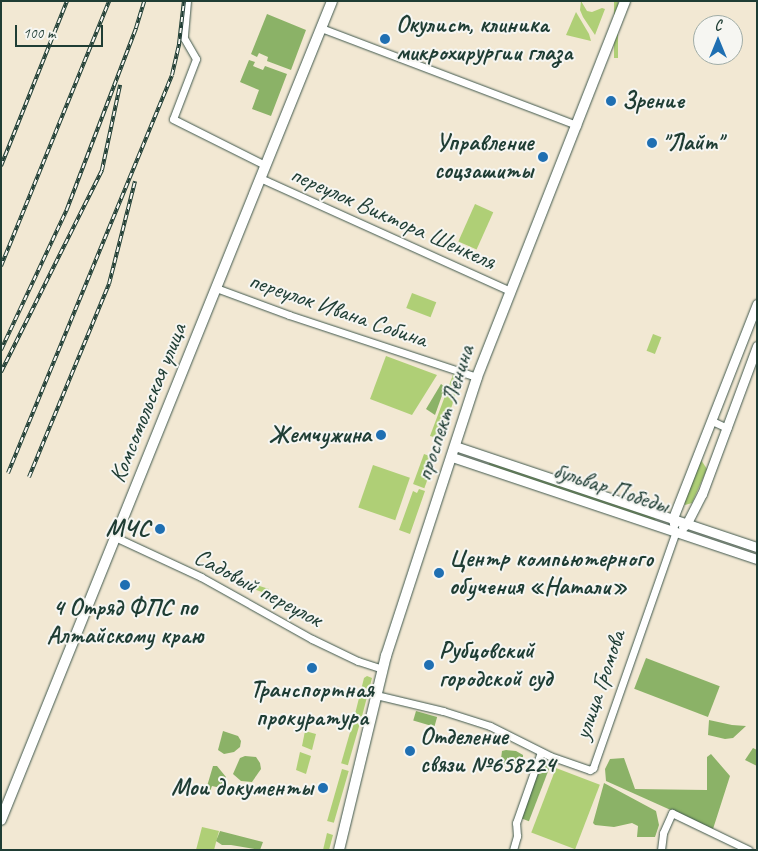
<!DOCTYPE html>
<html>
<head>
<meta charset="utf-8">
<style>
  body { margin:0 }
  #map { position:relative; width:758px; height:851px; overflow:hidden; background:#f2e8d3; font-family:Caveat,sans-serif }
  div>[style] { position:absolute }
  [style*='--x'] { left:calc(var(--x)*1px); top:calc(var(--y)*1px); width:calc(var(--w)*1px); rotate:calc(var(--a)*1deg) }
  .green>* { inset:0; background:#afcf76; transform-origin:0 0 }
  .forest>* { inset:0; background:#8bb267; transform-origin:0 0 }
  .roads { filter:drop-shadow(0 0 1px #3f574c) drop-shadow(0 0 1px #3f574c) }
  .minor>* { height:7px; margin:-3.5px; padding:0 3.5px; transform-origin:3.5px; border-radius:3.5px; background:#fff }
  .tertiary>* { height:9px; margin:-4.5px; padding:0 4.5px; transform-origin:4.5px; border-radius:4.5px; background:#fff }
  .secondary>* { height:10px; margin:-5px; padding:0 5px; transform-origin:5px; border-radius:5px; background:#fff }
  .rail>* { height:4px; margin-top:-2px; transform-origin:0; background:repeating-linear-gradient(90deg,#f6f6f2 0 5.5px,#1f3d34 0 11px); box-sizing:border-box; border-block:1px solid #1f3d34 }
  .dots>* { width:14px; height:14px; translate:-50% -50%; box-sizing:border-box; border:2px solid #f6f6f2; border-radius:50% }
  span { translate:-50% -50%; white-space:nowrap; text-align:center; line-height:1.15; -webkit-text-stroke:4px #f6f6f2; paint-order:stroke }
  .poi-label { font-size:24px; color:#1f3d34; font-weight:700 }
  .left { translate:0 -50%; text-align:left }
  .right { translate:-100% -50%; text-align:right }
  .street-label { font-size:24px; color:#1f3d34 }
  .frame { position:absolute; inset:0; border:2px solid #1f3d34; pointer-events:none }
  .north { position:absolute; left:693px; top:15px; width:50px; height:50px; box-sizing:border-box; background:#f6f6f2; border:1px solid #a0aca6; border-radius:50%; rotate:0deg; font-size:14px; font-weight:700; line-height:20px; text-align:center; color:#1f3d34 }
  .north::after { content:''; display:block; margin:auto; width:18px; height:22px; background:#1f6fb2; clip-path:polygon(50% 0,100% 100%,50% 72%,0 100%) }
  .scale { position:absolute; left:15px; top:25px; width:88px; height:22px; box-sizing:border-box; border:2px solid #1f3d34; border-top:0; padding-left:6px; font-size:15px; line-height:18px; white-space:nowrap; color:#1f3d34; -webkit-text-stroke:4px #f6f6f2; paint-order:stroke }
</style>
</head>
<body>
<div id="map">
  <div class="green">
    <div style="clip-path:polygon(581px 1px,587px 11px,592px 12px,602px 8px,605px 9px,595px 35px,583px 17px,580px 10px)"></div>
    <div style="left:614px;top:1px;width:4px;height:57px"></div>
    <div style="clip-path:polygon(576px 12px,589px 34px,591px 41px,566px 35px)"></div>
    <div style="left:475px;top:204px;width:20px;height:41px;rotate:24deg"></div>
    <div style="left:412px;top:293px;width:26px;height:16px;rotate:21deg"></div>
    <div style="left:653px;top:334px;width:9px;height:18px;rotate:21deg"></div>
    <div style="clip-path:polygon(386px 356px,437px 375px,412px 415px,370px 399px)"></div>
    <div style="clip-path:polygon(454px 372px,462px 375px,441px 439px,430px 436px)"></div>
    <div style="left:424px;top:454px;width:12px;height:32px;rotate:20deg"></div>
    <div style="clip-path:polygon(701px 460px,707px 469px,692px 503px,685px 505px,684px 502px)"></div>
    <div style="clip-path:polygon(490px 461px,654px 517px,656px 521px,488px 466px)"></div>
    <div style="left:373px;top:465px;width:39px;height:45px;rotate:19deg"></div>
    <div style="clip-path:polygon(419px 489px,425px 491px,410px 534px,399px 530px,413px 491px,417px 493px)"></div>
    <div style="clip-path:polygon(244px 581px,269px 589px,268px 594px,242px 585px)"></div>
    <div style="clip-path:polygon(367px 676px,372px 678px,361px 720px,354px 718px,364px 678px)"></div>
    <div style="left:353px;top:722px;width:7px;height:43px;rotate:16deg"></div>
    <div style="clip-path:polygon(305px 731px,316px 734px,312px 750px,302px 746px)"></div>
    <div style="clip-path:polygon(300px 752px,311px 756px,306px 774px,296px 770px)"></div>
    <div style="left:556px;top:768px;width:47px;height:69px;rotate:21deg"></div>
    <div style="left:342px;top:769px;width:7px;height:54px;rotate:16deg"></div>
    <div style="clip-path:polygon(202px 827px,219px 831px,214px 850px,196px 850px)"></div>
    <div style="clip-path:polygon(327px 833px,333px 835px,329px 850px,323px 850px)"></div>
  </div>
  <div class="forest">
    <div style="clip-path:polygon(267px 14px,306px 30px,291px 70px,267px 61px,268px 57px,259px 53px,257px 57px,251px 54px)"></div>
    <div style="clip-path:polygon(249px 60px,255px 62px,253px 66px,263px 70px,265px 66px,287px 74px,271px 116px,252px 109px,259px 90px,240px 82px)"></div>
    <div style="clip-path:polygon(441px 384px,445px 387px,435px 415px,426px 409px)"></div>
    <div style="left:646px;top:658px;width:79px;height:33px;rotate:21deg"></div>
    <div style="left:416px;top:711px;width:22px;height:10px;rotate:16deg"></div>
    <div style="clip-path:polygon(709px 720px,732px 725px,746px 726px,733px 738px,725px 739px,708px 735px)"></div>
    <div style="clip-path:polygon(223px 731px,238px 736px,241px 741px,240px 747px,234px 752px,224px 754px,218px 750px)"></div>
    <div style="clip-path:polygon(753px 748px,757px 750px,757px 766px,745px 760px)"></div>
    <div style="clip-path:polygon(506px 750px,516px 751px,523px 755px,523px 759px,517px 763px,504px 765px,501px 763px,501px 759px,502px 751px)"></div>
    <div style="clip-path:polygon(711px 754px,730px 776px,713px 829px,606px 781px,605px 769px,610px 759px,624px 758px,635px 789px,707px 790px,707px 757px)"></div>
    <div style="clip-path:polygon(245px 756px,256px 757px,260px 763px,261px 769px,252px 782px,241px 781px,233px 774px,240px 758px)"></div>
    <div style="left:542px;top:762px;width:9px;height:60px;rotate:21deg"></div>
    <div style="clip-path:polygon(213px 766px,217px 766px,226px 777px,226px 787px,225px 789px,212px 786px,209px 794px,205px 793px)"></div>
    <div style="clip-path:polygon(604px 783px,656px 811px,659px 825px,655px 837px,637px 837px,638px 826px,632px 823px,614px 827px,595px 825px,593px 823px)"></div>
    <div style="clip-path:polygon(220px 831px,263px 842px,260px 850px,231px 845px,222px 845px,216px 841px)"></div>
  </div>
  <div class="roads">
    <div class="minor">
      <div style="--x:187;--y:1;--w:37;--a:95"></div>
      <div style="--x:184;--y:38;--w:24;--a:60"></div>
      <div style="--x:196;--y:59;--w:64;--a:111"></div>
      <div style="--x:173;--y:119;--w:103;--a:26.6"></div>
      <div style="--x:321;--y:28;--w:274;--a:20.8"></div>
      <div style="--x:260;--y:178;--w:274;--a:24.3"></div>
      <div style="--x:216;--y:288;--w:78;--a:20.3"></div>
      <div style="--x:289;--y:315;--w:198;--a:18.3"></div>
      <div style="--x:712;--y:421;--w:17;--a:25"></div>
      <div style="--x:115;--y:537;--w:95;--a:24.9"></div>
      <div style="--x:201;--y:577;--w:127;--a:29.2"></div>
      <div style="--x:312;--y:639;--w:51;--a:25.6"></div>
      <div style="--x:358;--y:661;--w:26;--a:18"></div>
      <div style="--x:376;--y:695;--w:69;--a:13.4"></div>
      <div style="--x:443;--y:711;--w:49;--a:17.7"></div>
      <div style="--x:490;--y:726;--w:67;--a:26.6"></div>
      <div style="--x:550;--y:756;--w:42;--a:19.3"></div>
      <div style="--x:590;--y:770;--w:4;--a:-34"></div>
      <div style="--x:593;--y:768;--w:251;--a:-70.7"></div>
      <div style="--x:513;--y:850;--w:15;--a:-74"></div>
      <div style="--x:517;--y:836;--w:13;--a:-94"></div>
      <div style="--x:516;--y:823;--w:75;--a:-70.6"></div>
      <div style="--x:661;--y:850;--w:17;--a:-83"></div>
      <div style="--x:663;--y:833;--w:22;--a:-66"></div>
      <div style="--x:672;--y:813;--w:85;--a:25.7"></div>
    </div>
    <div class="tertiary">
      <div style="--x:455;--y:446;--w:318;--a:18.5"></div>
      <div style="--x:452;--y:457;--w:322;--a:18.5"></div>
      <div style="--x:674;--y:524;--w:6;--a:-99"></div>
      <div style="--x:673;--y:518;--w:230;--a:-68.6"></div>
      <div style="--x:683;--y:527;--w:6;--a:-45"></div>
      <div style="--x:687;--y:523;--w:33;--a:-63"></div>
      <div style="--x:702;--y:494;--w:158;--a:-69.6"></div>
    </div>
    <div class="secondary">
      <div style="--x:1;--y:820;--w:883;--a:-67.99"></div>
      <div style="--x:339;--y:850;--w:200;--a:-76.4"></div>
      <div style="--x:386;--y:656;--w:293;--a:-71.9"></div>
      <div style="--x:477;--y:377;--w:404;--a:-68.5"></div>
    </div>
  </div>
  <div class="rail">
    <div style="--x:1;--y:166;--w:178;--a:-68.2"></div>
    <div style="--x:1;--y:266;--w:286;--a:-67.8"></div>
    <div style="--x:1;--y:350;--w:156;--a:-64.9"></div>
    <div style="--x:67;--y:209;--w:194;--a:-69.1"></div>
    <div style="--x:136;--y:28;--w:28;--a:-73"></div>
    <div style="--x:1;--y:372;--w:226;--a:-63.4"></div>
    <div style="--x:102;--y:170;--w:87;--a:-78"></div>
    <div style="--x:8;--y:473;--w:430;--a:-67.6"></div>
    <div style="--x:172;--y:75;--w:32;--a:-77"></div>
    <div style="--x:179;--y:44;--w:43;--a:-83.4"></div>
    <div style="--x:29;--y:477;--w:209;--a:-67.5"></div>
    <div style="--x:109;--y:284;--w:106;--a:-75.8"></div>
  </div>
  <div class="dots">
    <div style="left:385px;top:39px;background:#1f6fb2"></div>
    <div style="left:611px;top:101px;background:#1f6fb2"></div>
    <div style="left:652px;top:143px;background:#1f6fb2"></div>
    <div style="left:543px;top:157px;background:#1f6fb2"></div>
    <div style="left:381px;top:435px;background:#1f6fb2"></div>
    <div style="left:160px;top:529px;background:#1f6fb2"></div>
    <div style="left:439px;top:573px;background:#1f6fb2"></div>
    <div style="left:125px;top:585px;background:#1f6fb2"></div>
    <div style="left:429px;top:665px;background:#1f6fb2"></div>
    <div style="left:312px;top:668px;background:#1f6fb2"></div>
    <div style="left:410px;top:751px;background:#1f6fb2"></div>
    <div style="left:323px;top:788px;background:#1f6fb2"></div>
  </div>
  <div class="poi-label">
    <span class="left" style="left:396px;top:39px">Окулист, клиника<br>микрохирургии глаза</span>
    <span class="left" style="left:622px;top:101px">Зрение</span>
    <span class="right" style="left:533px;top:157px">Управление<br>соцзашиты</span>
    <span class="left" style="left:662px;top:143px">"Лайт"</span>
    <span class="right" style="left:371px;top:435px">Жемчужина</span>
    <span class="right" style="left:150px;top:529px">МЧС</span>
    <span class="left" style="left:449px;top:573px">Центр компьютерного<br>обучения «Натали»</span>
    <span style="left:125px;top:622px">4 Отряд ФПС по<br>Алтайскому краю</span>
    <span class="left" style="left:439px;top:665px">Рубцовский<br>городской суд</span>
    <span style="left:312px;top:704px">Транспортная<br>прокуратура</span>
    <span class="left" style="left:420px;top:751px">Отделение<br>связи №658224</span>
    <span class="right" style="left:313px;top:788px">Мои документы</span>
  </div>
  <div class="street-label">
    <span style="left:393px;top:218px;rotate:24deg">переулок Виктора Шенкеля</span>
    <span style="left:338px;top:310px;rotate:19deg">переулок Ивана Собина</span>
    <span style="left:148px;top:403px;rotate:-68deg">Комсомольская улица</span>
    <span style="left:445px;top:413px;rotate:-72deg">проспект Ленина</span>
    <span style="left:611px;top:488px;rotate:18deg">бульвар Победы</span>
    <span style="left:258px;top:588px;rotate:28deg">Садовый переулок</span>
    <span style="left:600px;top:685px;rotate:-71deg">улица Громова</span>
  </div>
  <div class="frame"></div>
  <div class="north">С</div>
  <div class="scale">100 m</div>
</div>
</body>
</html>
